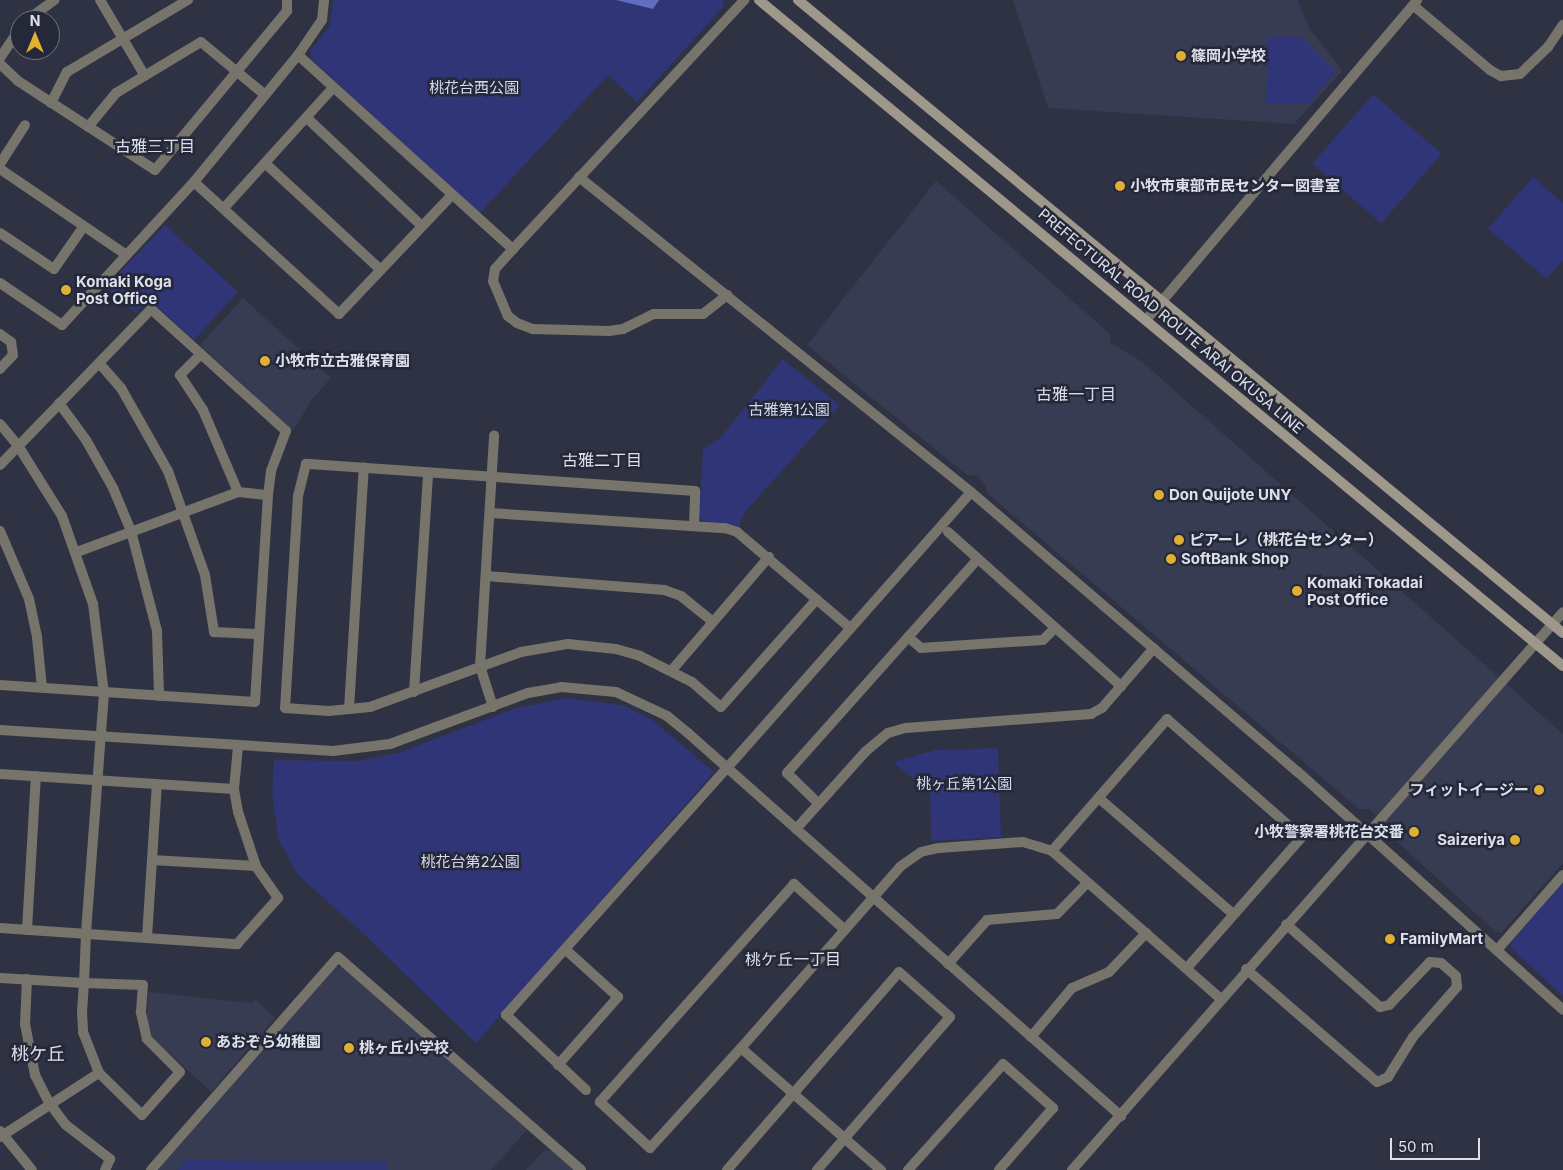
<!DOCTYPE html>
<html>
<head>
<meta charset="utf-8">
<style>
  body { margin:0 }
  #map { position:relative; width:1563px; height:1170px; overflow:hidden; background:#2f3243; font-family:Inter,"Noto Sans JP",sans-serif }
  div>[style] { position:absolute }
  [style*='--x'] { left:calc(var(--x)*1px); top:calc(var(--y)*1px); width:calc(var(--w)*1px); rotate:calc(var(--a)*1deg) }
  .built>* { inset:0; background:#373c52 }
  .green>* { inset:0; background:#2f3576; transform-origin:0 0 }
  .water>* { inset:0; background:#616dc0 }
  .minor>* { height:10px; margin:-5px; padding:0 5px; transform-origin:5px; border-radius:5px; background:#77746b }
  .tertiary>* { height:10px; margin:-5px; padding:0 5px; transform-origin:5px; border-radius:5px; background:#77746b }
  .secondary>* { height:10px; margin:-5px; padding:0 5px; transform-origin:5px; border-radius:5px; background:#9e988a }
  .dots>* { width:14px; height:14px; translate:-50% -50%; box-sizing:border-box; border:2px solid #252838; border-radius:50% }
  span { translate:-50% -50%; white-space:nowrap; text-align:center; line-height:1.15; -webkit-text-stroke:5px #252838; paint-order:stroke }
  .poi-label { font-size:15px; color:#dde0ea; font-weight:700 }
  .left { translate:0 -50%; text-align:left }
  .right { translate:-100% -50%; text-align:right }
  .park-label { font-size:15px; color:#d5daf1 }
  .street-label { font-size:15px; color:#dde0ea }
  .neighbourhood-label { font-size:16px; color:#dde0ea }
  .quarter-label { font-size:18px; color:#dde0ea }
  .north { position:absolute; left:10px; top:10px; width:50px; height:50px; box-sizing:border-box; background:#252838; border:1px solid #6f727f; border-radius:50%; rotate:0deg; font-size:14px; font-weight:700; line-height:20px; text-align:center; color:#dde0ea }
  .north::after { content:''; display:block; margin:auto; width:18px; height:22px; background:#dfb034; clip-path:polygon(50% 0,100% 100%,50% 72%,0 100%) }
  .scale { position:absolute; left:1390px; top:1138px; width:90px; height:22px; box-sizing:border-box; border:2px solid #dde0ea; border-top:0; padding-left:6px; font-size:15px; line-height:18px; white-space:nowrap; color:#dde0ea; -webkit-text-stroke:4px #252838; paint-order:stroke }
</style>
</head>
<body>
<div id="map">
  <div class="built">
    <div style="clip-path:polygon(1013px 0,1298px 0,1309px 28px,1342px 71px,1294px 124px,1048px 108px)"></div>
    <div style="clip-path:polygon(936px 181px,1110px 334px,1110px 343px,1141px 361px,1563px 734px,1563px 863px,1501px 933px,1496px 932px,1392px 837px,1391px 828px,1369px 809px,1359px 809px,986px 492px,985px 484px,976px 475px,968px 476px,807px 345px)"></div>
    <div style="clip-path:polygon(243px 298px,331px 378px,313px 398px,293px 431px,200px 345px)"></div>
    <div style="clip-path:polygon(336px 967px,343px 967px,527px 1130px,491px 1170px,158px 1170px)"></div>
    <div style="clip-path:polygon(148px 992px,252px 1003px,255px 999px,275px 1018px,211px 1092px,153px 1038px,147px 1019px)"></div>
    <div style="clip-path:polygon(543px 1151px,552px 1151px,573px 1170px,526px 1170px)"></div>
  </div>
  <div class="green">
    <div style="clip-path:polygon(333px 0,723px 0,724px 6px,637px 102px,608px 75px,480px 213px,311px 59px,310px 51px,330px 25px)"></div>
    <div style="clip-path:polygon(1268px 36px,1302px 37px,1336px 72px,1308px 104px,1266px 104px)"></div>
    <div style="left:1373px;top:94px;width:91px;height:92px;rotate:41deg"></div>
    <div style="clip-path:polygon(1533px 177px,1563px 203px,1563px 260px,1547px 279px,1488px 229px)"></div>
    <div style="clip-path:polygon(165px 225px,238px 292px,194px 340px,149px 299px,136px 313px,106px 287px)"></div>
    <div style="clip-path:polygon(783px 359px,840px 406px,744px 513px,739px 527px,703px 521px,699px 517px,703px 449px,721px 437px)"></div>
    <div style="clip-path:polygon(567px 698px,622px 705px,651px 719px,714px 772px,476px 1043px,365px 935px,296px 873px,278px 838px,272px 793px,274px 760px,357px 761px,398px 753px,516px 708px)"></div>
    <div style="clip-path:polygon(998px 748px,1001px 837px,931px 841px,930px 793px,893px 762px,935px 750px)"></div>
    <div style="clip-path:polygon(1563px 883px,1563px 996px,1511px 948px,1511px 942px)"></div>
    <div style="clip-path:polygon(185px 1160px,388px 1162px,388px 1170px,178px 1170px)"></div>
  </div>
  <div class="water">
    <div style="clip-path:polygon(616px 0,659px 0,653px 9px)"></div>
  </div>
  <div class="minor">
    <div style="--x:100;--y:0;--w:88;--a:59.4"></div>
    <div style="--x:1414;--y:6;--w:99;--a:40.1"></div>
    <div style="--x:1490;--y:70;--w:13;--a:29"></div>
    <div style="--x:1501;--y:76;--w:19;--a:-6"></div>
    <div style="--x:1520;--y:74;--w:39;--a:-44"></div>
    <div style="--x:1548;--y:47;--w:27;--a:-56"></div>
    <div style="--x:27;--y:20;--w:34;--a:-36"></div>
    <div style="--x:298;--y:55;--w:290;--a:42.1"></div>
    <div style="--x:513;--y:249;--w:27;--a:132"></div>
    <div style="--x:495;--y:269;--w:12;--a:99"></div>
    <div style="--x:493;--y:281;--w:38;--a:67"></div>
    <div style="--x:508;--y:316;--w:11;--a:38"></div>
    <div style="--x:517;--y:323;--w:17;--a:21"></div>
    <div style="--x:533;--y:329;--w:76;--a:1.5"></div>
    <div style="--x:609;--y:331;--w:14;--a:-8"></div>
    <div style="--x:623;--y:329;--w:34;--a:-26"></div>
    <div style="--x:654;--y:314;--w:49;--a:0"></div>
    <div style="--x:703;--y:314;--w:31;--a:-38"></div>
    <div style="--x:0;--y:58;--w:36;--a:-56"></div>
    <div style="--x:0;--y:64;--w:25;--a:43"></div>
    <div style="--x:18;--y:81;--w:163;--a:33"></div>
    <div style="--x:155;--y:170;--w:207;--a:-50.3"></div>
    <div style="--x:287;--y:11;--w:11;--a:-90"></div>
    <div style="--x:51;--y:103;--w:35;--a:-63"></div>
    <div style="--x:67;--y:72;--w:141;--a:-30.8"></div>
    <div style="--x:308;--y:119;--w:156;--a:43.2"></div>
    <div style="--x:88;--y:127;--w:44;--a:-50.5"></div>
    <div style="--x:116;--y:93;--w:99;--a:-31"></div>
    <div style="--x:201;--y:42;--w:83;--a:39.6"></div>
    <div style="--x:0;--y:164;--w:46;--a:-57.3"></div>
    <div style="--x:266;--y:164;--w:156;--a:42.7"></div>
    <div style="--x:0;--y:169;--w:151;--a:34.2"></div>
    <div style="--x:194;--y:182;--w:196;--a:42.3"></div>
    <div style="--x:339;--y:314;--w:164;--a:-46.5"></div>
    <div style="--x:224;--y:208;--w:162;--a:-47.8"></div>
    <div style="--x:0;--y:233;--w:65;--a:33.7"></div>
    <div style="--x:54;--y:269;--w:52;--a:-55.1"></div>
    <div style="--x:0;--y:283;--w:75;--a:34.1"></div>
    <div style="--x:62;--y:325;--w:195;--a:-47.3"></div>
    <div style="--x:194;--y:182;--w:164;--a:-50.7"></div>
    <div style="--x:298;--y:55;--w:42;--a:-55.6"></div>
    <div style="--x:322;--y:20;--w:20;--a:-84"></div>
    <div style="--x:0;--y:334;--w:14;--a:36"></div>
    <div style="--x:11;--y:342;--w:13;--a:81"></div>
    <div style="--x:13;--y:355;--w:19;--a:133"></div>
    <div style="--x:201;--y:354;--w:30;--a:135"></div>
    <div style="--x:180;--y:375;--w:42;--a:56.7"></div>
    <div style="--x:203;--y:410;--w:89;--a:66.9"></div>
    <div style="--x:238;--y:492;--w:30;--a:6"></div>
    <div style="--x:100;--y:364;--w:32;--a:49"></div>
    <div style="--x:121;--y:388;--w:95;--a:60.5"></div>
    <div style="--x:168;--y:471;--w:110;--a:70.4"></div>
    <div style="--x:205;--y:575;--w:58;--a:81"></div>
    <div style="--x:214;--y:632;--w:44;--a:2.6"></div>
    <div style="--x:59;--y:403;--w:46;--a:53.9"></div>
    <div style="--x:86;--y:440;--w:55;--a:60.6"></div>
    <div style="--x:113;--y:488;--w:47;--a:67.3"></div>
    <div style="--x:131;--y:531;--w:103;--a:75.4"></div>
    <div style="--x:157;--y:631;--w:65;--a:88.2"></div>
    <div style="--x:0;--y:424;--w:26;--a:50"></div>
    <div style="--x:17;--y:444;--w:85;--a:58"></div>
    <div style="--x:62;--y:516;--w:93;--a:70.6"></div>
    <div style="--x:93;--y:604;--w:90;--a:83"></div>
    <div style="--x:104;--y:693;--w:242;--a:94.3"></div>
    <div style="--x:86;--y:934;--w:49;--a:92.3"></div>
    <div style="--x:84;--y:983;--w:28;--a:94"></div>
    <div style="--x:82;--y:1011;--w:21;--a:87"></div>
    <div style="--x:83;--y:1032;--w:44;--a:68.7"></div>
    <div style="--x:99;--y:1073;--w:60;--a:44.3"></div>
    <div style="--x:142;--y:1115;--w:57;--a:-48.5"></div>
    <div style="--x:180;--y:1072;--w:47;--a:-135"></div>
    <div style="--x:147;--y:1039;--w:28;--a:-103"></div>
    <div style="--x:141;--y:1012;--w:27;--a:-86"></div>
    <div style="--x:143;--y:985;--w:59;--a:-178.1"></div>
    <div style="--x:84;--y:983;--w:84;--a:-176.6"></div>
    <div style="--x:0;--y:465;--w:217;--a:-45.9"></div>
    <div style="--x:151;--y:309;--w:182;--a:42.1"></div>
    <div style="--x:286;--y:431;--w:43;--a:110.6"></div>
    <div style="--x:271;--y:471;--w:24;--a:97"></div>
    <div style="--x:268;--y:495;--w:207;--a:93.6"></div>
    <div style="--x:255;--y:702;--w:256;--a:-176.2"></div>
    <div style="--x:490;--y:513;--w:235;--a:3.7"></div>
    <div style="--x:725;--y:528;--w:13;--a:18"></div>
    <div style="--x:737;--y:532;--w:148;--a:40.3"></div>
    <div style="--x:694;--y:526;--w:35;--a:-88"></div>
    <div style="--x:695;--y:491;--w:390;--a:-176"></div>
    <div style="--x:306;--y:464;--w:33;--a:104"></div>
    <div style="--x:298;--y:496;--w:212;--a:93.5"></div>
    <div style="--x:285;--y:708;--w:44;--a:3.9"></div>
    <div style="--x:329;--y:711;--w:41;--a:-5.6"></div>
    <div style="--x:370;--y:707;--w:161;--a:-20"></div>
    <div style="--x:521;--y:652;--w:48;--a:-9.7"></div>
    <div style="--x:568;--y:644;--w:48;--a:5.9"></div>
    <div style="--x:616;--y:649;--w:25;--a:16"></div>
    <div style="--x:640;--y:656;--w:58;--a:26.6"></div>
    <div style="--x:692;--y:682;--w:38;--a:41"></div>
    <div style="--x:721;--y:707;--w:144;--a:-48.4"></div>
    <div style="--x:0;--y:531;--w:74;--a:66.9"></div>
    <div style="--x:29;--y:599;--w:39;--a:78"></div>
    <div style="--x:37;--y:637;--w:51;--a:84.4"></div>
    <div style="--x:948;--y:532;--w:232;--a:41.7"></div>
    <div style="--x:77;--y:552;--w:172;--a:-20.4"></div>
    <div style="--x:486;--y:576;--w:179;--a:4.5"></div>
    <div style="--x:664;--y:590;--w:18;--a:19"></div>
    <div style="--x:681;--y:596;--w:40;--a:39"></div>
    <div style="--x:908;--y:637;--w:17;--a:40"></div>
    <div style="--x:921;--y:648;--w:122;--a:-3.8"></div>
    <div style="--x:1043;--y:640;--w:17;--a:-45"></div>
    <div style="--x:672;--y:670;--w:149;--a:-49.4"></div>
    <div style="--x:414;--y:692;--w:219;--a:-86.3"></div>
    <div style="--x:493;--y:707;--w:43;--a:-107.6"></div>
    <div style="--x:480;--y:666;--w:231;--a:-86.5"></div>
    <div style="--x:349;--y:709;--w:242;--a:-86.5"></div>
    <div style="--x:0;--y:774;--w:234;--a:3.7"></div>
    <div style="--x:1100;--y:799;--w:176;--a:40.8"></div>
    <div style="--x:818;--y:803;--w:43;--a:-135.9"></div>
    <div style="--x:787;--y:773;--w:287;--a:-48.3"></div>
    <div style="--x:796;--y:829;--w:103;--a:-48.1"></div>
    <div style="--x:865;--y:752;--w:30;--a:-40"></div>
    <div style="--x:888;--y:733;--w:19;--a:-16"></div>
    <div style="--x:906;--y:728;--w:186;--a:-4.3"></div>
    <div style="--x:1091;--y:714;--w:13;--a:-29"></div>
    <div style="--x:1102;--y:708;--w:79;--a:-49.1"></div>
    <div style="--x:1052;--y:851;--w:175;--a:-48.9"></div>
    <div style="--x:1167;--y:719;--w:179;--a:41.2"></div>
    <div style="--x:1302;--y:837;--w:174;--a:131.3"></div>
    <div style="--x:152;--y:860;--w:104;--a:3.3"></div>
    <div style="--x:0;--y:928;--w:238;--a:3.9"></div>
    <div style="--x:237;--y:944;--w:62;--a:-48.3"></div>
    <div style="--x:278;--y:898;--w:39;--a:-125"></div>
    <div style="--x:256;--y:866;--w:57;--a:-108.4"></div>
    <div style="--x:238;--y:812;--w:23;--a:-100"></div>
    <div style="--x:234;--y:789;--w:42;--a:-84.6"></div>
    <div style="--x:27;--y:930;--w:154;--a:-86.7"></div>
    <div style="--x:845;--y:930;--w:69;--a:-138"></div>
    <div style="--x:794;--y:884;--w:292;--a:131.7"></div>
    <div style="--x:600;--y:1102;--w:68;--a:42.6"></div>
    <div style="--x:650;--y:1148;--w:135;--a:-47.7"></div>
    <div style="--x:741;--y:1048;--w:242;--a:-48.7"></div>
    <div style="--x:901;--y:866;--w:24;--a:-35"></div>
    <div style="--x:921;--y:852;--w:18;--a:-13"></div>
    <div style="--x:939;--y:848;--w:84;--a:-4.1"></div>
    <div style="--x:1023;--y:842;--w:30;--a:17"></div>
    <div style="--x:1052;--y:851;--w:223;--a:41.2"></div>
    <div style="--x:147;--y:937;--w:153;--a:-86.3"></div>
    <div style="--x:1497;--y:950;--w:100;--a:-48.7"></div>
    <div style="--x:948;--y:964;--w:59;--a:-48.4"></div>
    <div style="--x:987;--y:920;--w:70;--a:-4.9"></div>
    <div style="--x:1057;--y:914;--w:43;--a:-45.9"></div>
    <div style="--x:1246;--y:969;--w:173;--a:40.8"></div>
    <div style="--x:1377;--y:1082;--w:12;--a:-24"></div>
    <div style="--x:1388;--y:1077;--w:47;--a:-58"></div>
    <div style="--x:1413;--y:1037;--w:67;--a:-48.7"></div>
    <div style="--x:1457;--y:987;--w:11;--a:-95"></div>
    <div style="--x:1456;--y:976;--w:20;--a:-139"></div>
    <div style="--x:1441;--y:963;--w:11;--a:-175"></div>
    <div style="--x:1430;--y:962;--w:59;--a:133.6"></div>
    <div style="--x:1389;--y:1005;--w:9;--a:167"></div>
    <div style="--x:1380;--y:1007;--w:125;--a:-138.6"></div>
    <div style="--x:27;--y:979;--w:45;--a:92.5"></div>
    <div style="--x:25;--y:1024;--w:52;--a:78.9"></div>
    <div style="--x:35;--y:1075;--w:33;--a:63"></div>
    <div style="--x:50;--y:1104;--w:26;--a:53"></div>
    <div style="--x:66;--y:1125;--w:56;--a:37.7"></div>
    <div style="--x:110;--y:1159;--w:12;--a:114"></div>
    <div style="--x:1031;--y:1037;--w:64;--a:-50.1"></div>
    <div style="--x:1072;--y:988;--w:40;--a:-23.4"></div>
    <div style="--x:1109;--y:972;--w:54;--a:-46.5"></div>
    <div style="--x:741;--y:1048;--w:186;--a:41.1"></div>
    <div style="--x:558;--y:1065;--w:91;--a:-48.6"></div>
    <div style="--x:618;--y:997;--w:70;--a:-137.9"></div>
    <div style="--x:586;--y:1090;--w:110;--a:-136.8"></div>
    <div style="--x:506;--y:1015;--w:331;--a:-48.2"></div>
    <div style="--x:0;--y:1131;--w:50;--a:50.6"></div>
    <div style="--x:0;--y:1137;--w:118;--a:-32.9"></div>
    <div style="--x:151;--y:1170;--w:283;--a:-48.7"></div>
    <div style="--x:338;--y:957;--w:323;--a:41.2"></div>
    <div style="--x:727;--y:1170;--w:262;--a:-49"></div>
    <div style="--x:899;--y:972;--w:68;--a:41.4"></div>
    <div style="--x:950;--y:1017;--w:203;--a:131"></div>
    <div style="--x:908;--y:1170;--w:142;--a:-48.1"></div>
    <div style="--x:1003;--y:1064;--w:67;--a:41.3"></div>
    <div style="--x:1053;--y:1108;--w:82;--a:131.1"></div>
  </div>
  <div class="tertiary">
    <div style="--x:579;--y:177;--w:503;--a:38.78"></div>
    <div style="--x:971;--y:492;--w:430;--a:40.6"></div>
    <div style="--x:1298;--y:772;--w:356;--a:41.9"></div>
    <div style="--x:513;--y:249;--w:340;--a:-47.1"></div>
    <div style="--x:1146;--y:320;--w:419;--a:-49.7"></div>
    <div style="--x:0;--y:730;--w:334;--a:3.6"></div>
    <div style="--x:333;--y:751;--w:57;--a:-7"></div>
    <div style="--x:390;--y:744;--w:147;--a:-20.3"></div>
    <div style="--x:528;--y:693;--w:34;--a:-10"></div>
    <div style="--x:561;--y:687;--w:55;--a:5.2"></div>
    <div style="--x:616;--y:692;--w:56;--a:25.2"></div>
    <div style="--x:667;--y:716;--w:28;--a:39"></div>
    <div style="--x:689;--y:734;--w:577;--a:41.49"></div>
    <div style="--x:727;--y:768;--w:368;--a:-48.5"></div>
    <div style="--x:1072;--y:1170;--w:743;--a:-48.65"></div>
  </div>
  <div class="secondary">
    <div style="--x:759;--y:0;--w:1044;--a:39.64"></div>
    <div style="--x:798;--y:0;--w:993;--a:39.61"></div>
  </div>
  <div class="dots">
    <div style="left:1181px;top:56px;background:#dfb034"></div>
    <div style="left:1120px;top:186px;background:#dfb034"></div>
    <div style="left:66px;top:290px;background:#dfb034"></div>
    <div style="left:265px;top:361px;background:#dfb034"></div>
    <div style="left:1159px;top:495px;background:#dfb034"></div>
    <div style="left:1179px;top:540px;background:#dfb034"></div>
    <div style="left:1171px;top:559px;background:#dfb034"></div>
    <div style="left:1297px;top:591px;background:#dfb034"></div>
    <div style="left:1539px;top:790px;background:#dfb034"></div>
    <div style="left:1414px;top:832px;background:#dfb034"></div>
    <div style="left:1515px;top:840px;background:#dfb034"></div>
    <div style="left:1390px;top:939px;background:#dfb034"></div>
    <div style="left:206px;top:1042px;background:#dfb034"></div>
    <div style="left:349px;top:1048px;background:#dfb034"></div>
  </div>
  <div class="poi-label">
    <span class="left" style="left:1191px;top:56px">篠岡小学校</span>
    <span class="left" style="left:1130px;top:186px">小牧市東部市民センター図書室</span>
    <span class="left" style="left:76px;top:290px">Komaki Koga<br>Post Office</span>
    <span class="left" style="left:275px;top:361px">小牧市立古雅保育園</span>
    <span class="left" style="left:1169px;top:495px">Don Quijote UNY</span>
    <span class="left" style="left:1189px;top:540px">ピアーレ（桃花台センター）</span>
    <span class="left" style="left:1181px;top:559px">SoftBank Shop</span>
    <span class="left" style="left:1307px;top:591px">Komaki Tokadai<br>Post Office</span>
    <span class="right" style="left:1529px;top:790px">フィットイージー</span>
    <span class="right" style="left:1404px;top:832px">小牧警察署桃花台交番</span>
    <span class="right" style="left:1505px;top:840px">Saizeriya</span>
    <span class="left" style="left:1400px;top:939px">FamilyMart</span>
    <span class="left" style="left:216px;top:1042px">あおぞら幼稚園</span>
    <span class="left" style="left:359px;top:1048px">桃ヶ丘小学校</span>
  </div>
  <div class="park-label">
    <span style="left:474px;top:88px">桃花台西公園</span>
    <span style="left:789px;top:410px">古雅第1公園</span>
    <span style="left:964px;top:784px">桃ヶ丘第1公園</span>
    <span style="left:470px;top:862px">桃花台第2公園</span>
  </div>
  <div class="street-label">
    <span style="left:1171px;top:321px;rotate:40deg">PREFECTURAL ROAD ROUTE ARAI OKUSA LINE</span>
  </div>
  <div class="neighbourhood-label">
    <span style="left:155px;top:146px">古雅三丁目</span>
    <span style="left:1076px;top:394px">古雅一丁目</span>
    <span style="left:602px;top:460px">古雅二丁目</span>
    <span style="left:793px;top:959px">桃ケ丘一丁目</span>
  </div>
  <div class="quarter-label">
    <span style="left:38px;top:1054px">桃ケ丘</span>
  </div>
  <div class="north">N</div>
  <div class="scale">50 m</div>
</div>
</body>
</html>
